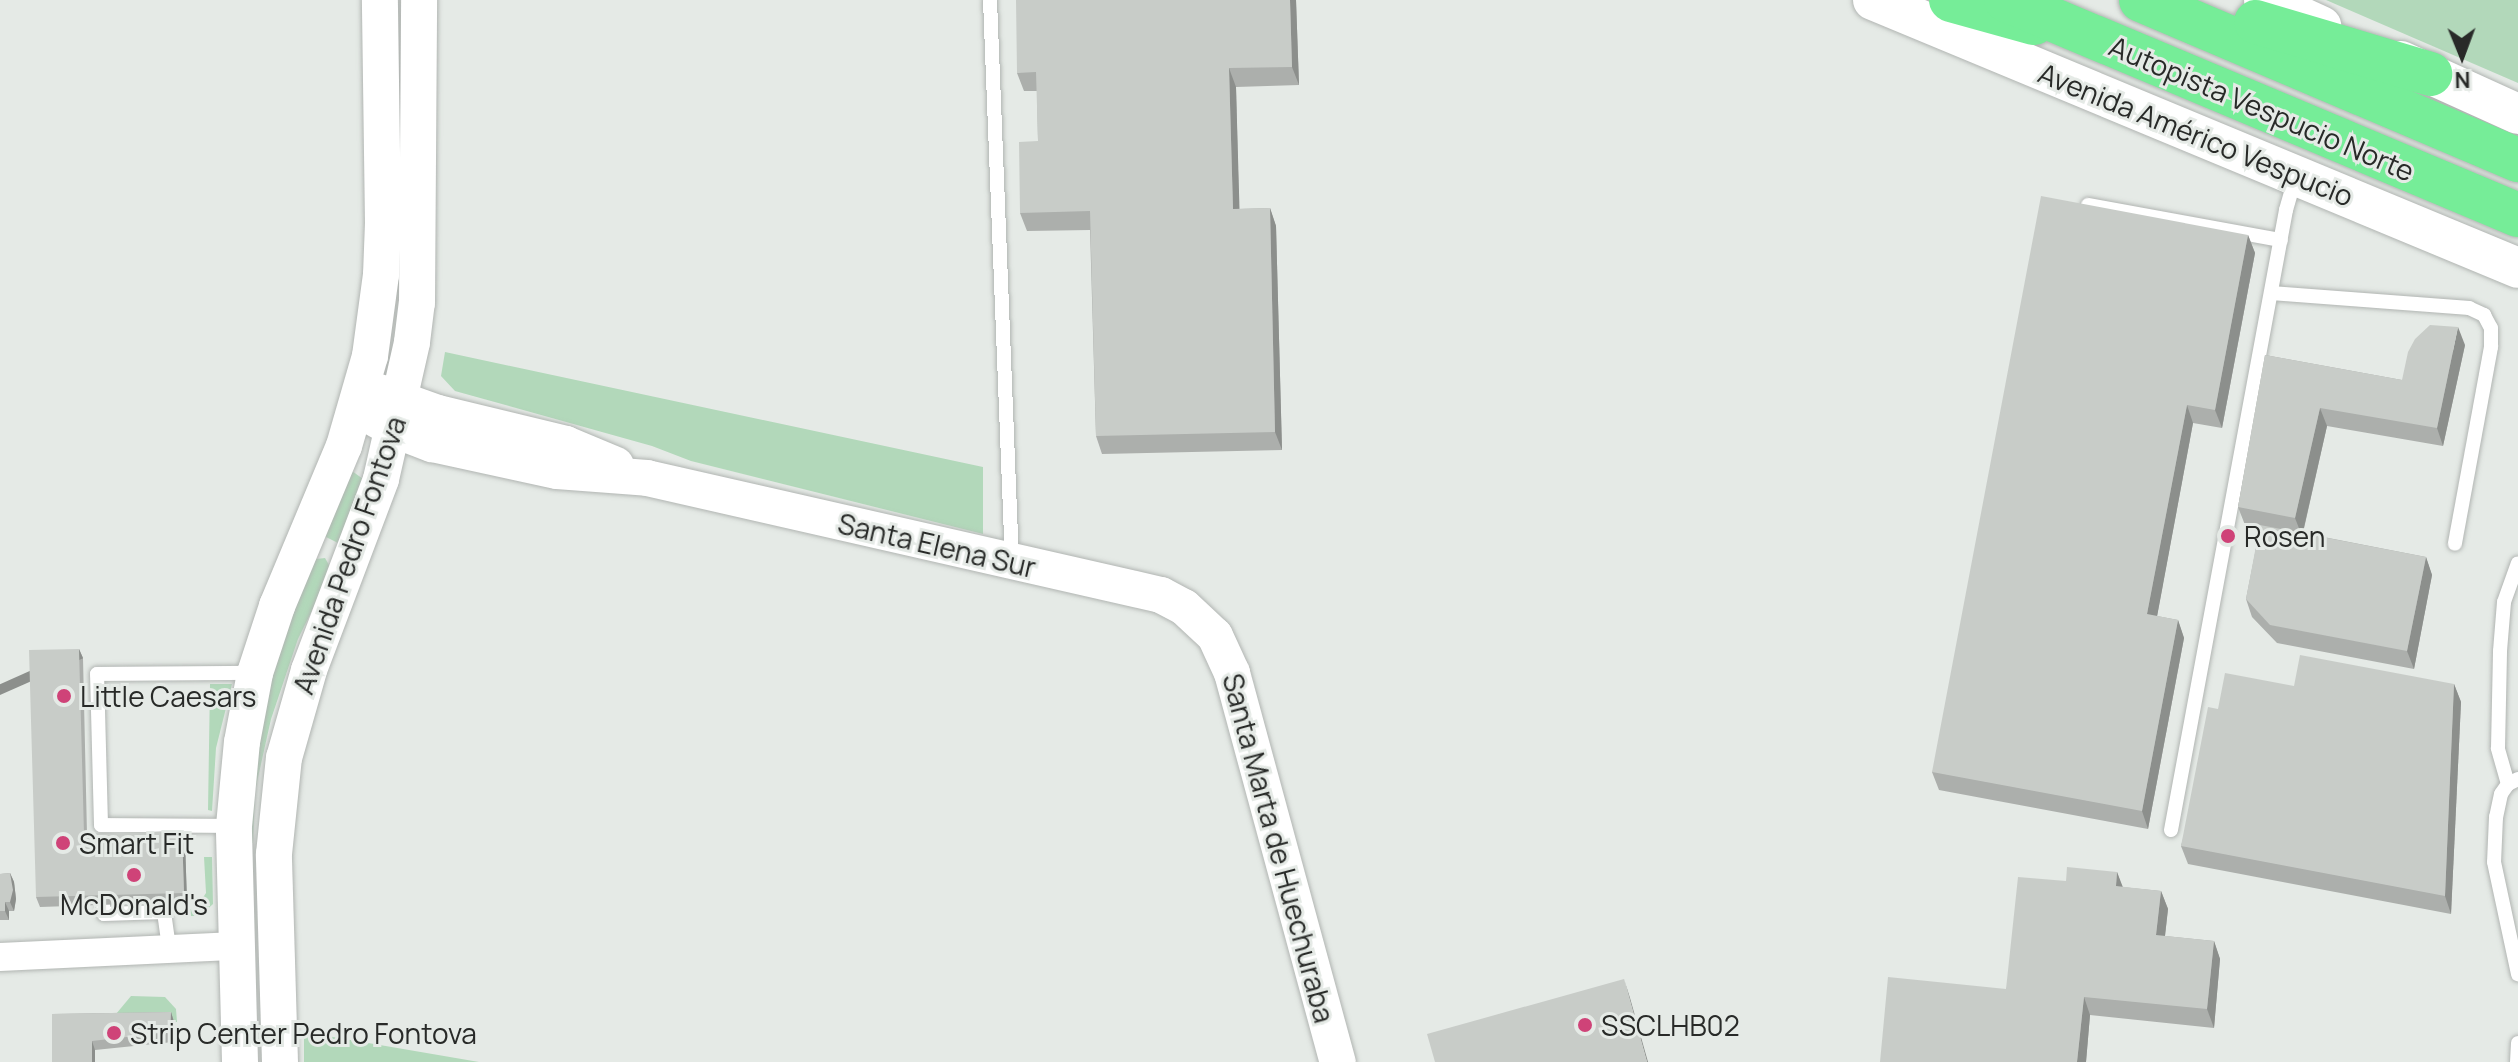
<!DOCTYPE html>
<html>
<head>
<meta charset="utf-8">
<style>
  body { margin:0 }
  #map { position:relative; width:2518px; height:1062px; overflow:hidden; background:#e5eae6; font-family:Manrope,sans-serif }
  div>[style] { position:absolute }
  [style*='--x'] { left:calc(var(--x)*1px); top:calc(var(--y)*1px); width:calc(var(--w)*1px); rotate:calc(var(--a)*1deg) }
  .green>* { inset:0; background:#b2d8ba }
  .roads { filter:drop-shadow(0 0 2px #b1b5b2) drop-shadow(0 0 2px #b1b5b2) }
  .service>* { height:14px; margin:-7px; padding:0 7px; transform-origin:7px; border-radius:7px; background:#fff }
  .minor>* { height:28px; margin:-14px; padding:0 14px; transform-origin:14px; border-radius:14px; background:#fff }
  .tertiary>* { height:36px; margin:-18px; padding:0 18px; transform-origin:18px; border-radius:18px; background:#fff }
  .secondary>* { height:40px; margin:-20px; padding:0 20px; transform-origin:20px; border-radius:20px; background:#fff }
  .motorway>* { height:44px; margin:-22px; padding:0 22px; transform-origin:22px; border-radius:22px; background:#76ed98 }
  .wall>* { inset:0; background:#acafac }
  .shaded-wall>* { inset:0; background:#8c8f8c; transform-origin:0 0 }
  .building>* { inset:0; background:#c8ccc8 }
  .dots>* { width:22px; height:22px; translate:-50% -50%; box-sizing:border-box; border:4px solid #e5eae6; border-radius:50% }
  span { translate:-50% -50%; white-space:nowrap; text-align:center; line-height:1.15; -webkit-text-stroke:6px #e5eae6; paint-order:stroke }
  .street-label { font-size:28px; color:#282a28 }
  .poi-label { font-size:28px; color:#282a28 }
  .left { translate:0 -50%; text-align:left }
  .north { position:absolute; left:2422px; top:16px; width:80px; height:80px; -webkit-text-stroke:6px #e5eae6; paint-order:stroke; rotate:179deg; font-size:22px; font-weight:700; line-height:32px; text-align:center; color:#282a28 }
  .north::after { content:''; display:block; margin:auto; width:28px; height:36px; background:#282a28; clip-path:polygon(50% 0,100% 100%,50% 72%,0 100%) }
</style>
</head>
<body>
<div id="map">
  <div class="green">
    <div style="clip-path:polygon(2326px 0,2518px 0,2518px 83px)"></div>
    <div style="clip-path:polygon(445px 352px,983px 467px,983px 534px,691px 461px,652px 446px,455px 391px,441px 376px)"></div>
    <div style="clip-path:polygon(352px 471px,363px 479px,338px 543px,318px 533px)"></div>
    <div style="clip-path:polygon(325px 558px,332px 570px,298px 639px,271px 719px,255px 791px,253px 843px,250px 843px,251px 794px,276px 642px,316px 559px)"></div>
    <div style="clip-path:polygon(210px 684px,232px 684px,216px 748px,212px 811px,208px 810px)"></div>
    <div style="clip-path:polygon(204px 857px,212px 857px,213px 904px,200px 916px,191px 916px,190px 909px,196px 908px,206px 893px)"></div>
    <div style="clip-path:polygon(131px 996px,165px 997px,176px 1009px,177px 1022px,116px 1023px,116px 1014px)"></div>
    <div style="clip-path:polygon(304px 1032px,479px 1062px,304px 1062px)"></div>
  </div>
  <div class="roads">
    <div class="service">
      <div style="--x:990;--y:0;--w:562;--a:87.76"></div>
      <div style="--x:2088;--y:205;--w:196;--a:10.3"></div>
      <div style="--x:2271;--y:293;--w:199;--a:4.3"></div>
      <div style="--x:2469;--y:308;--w:17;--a:25"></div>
      <div style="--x:2484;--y:315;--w:15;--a:62"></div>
      <div style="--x:2491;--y:328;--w:19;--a:90"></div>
      <div style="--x:2491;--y:347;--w:200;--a:100.4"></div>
      <div style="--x:2518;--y:779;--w:11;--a:153"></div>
      <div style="--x:2508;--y:784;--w:12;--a:125"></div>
      <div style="--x:2501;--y:794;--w:24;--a:102"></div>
      <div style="--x:2496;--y:817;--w:45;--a:92.5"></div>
      <div style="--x:2494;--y:862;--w:115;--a:77.9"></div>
      <div style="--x:2508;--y:784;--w:37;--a:-106"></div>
      <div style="--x:2498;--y:748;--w:97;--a:-88.8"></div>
      <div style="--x:2500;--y:651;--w:49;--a:-85.3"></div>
      <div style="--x:2504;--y:602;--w:41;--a:-70.3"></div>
      <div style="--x:234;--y:826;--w:133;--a:-179.6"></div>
      <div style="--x:101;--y:825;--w:151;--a:-91.5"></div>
      <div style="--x:97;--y:674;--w:158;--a:-0.4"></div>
      <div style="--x:2171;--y:830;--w:631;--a:-79.49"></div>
      <div style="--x:2286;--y:210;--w:33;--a:-74"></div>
      <div style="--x:103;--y:905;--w:9;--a:84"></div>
      <div style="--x:104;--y:914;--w:60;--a:-1.9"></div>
      <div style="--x:164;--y:912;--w:36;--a:82"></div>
      <div style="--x:2517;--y:1062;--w:19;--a:-87"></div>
    </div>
    <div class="minor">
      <div style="--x:0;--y:957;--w:236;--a:-2.7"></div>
    </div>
    <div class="tertiary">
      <div style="--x:379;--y:392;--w:63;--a:19.6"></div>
      <div style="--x:438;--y:413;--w:132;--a:13.6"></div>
      <div style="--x:566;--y:444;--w:54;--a:22.8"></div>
      <div style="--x:358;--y:409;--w:43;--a:29.6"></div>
      <div style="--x:395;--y:430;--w:40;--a:21"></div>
      <div style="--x:432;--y:444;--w:128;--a:12.2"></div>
      <div style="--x:557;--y:471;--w:90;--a:4.4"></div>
      <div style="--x:647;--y:478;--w:527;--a:12.82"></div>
      <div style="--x:1161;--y:595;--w:26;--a:28"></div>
      <div style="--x:1184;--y:607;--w:42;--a:43.1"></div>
      <div style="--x:1215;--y:636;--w:41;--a:65.3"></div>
      <div style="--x:1232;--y:673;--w:403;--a:74.8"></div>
      <div style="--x:240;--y:1062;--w:236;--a:-91.5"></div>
      <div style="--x:234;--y:826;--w:84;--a:-84.6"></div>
      <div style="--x:242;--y:742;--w:70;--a:-79.3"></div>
      <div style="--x:255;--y:673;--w:71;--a:-71.8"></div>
      <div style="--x:277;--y:606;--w:173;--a:-67.3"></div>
      <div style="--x:344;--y:446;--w:94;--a:-73.9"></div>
      <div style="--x:370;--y:356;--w:82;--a:-82.3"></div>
      <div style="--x:381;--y:275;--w:51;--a:-87.8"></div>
      <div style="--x:383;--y:224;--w:224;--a:-90.8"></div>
      <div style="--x:280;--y:1062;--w:208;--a:-91.7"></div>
      <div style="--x:274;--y:854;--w:97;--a:-84.1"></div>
      <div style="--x:284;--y:758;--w:91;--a:-74.1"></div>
      <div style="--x:309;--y:670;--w:204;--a:-69.3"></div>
      <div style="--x:381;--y:479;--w:140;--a:-77.2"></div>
      <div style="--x:412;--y:342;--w:39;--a:-83"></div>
      <div style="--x:417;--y:303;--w:303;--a:-89.6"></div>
    </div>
    <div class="secondary">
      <div style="--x:1873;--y:0;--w:698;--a:22.56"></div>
      <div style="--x:2264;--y:0;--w:63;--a:24.5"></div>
      <div style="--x:2401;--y:61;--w:128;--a:24.4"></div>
    </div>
    <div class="motorway">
      <div style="--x:1951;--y:0;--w:86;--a:15.5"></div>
      <div style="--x:2006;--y:0;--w:555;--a:22.78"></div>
      <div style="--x:2141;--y:0;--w:410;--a:23"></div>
      <div style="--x:2256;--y:22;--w:182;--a:16.6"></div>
    </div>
  </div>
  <div class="wall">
    <div style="clip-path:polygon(1296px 0,1299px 85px,1236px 87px,1239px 209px,1270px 208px,1276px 226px,1282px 450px,1102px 454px,1096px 436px,1090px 230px,1027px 231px,1020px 213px,1038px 141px,1037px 91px,1024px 91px,1017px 73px)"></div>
    <div style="clip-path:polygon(2248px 235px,2255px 253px,2222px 428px,2193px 423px,2157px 616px,2178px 620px,2184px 638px,2148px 829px,1939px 790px,1932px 772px)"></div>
    <div style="clip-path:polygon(2465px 345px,2443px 446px,2327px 426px,2303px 533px,2426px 557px,2432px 575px,2414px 669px,2277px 643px,2252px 617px,2246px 599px,2260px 528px,2245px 525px,2238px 507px,2265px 355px,2402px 380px)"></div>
    <div style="clip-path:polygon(79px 649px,83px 658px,87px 834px,182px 831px,185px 841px,187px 902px,40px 907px,36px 897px)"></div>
    <div style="clip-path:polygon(2454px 684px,2461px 702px,2451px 914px,2188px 864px,2181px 846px,2218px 709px,2294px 686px)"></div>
    <div style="clip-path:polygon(2117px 872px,2122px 887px,2161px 891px,2168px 909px,2165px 936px,2214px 941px,2220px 959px,2214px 1028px,2090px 1015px,2086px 1062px,1880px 1062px,2006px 989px,2066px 881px)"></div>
    <div style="clip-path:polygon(10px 873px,14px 882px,16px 899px,14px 911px,9px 911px,9px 920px,0 920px,0 874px)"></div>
    <div style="clip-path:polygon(171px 1012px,174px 1022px,173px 1042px,95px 1050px,52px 1014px)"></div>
  </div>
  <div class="shaded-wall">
    <div style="clip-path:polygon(1290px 0,1296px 0,1299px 85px,1292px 67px)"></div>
    <div style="clip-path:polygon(1229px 68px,1236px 87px,1240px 227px,1233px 209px)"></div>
    <div style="clip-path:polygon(1270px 208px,1276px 226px,1282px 450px,1275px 432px)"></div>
    <div style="clip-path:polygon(2248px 235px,2255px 253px,2222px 428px,2215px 410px)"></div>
    <div style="clip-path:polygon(2458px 327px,2465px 345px,2443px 446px,2437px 428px)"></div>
    <div style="clip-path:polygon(2187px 405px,2193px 423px,2154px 633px,2147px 614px)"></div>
    <div style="clip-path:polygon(2320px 408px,2327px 426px,2302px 536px,2295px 518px)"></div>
    <div style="clip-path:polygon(2426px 557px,2432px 575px,2414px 669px,2407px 651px)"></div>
    <div style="clip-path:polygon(2178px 620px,2184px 638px,2148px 829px,2142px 811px)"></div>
    <div style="left:79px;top:649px;width:10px;height:185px;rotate:66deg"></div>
    <div style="clip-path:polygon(2454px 684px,2461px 702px,2451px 914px,2445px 896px)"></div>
    <div style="clip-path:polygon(182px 831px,185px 841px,187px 902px,184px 893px)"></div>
    <div style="clip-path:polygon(2117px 872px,2124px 890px,2116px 886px)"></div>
    <div style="clip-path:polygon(10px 873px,14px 882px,16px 899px,14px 911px,10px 902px)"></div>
    <div style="clip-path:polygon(2161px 891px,2168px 909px,2163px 953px,2156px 935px)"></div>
    <div style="clip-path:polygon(5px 902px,9px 911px,9px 920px,5px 911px)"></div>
    <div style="clip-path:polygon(2214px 941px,2220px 959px,2214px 1028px,2207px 1009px)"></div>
    <div style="clip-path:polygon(1624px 979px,1630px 998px,1648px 1062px,1647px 1062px)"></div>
    <div style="clip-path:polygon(2084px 997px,2090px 1015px,2086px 1062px,2077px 1062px)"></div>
    <div style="clip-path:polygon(171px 1012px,174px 1022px,173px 1042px,170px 1032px)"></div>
    <div style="clip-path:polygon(92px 1041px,95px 1050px,95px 1062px,92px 1062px)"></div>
  </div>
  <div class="building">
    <div style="clip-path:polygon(1016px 0,1290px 0,1292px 67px,1229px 68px,1233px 209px,1270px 208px,1275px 432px,1096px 436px,1090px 211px,1020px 213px,1019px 142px,1038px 141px,1036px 72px,1017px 73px)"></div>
    <div style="clip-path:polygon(2041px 196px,2248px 235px,2215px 410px,2187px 405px,2147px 614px,2178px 620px,2142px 811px,1932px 772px)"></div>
    <div style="clip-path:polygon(2430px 325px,2458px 327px,2437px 428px,2320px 408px,2295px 518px,2238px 507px,2265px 355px,2402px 380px,2408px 352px,2415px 339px)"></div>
    <div style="clip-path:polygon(2260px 525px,2426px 557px,2407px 651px,2270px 625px,2246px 599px)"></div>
    <div style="clip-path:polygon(79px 649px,84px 834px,182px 831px,184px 893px,36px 897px,29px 650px)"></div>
    <div style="clip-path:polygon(2300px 655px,2454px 684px,2445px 896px,2181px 846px,2208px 707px,2218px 709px,2225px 673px,2294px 686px)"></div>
    <div style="clip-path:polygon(2067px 867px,2117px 872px,2116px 886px,2161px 891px,2156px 935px,2214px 941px,2207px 1009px,2084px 997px,2077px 1062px,1880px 1062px,1888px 977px,2006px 989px,2018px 877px,2066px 881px)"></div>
    <div style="clip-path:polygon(10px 873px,13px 890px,10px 902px,5px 902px,5px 911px,0 911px,0 874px)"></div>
    <div style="clip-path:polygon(1624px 979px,1647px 1062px,1435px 1062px,1427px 1034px)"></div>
    <div style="clip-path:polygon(171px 1012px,170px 1032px,92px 1041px,92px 1062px,52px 1062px,52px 1014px)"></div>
  </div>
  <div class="dots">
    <div style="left:2228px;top:536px;background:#cf4378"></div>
    <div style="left:64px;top:696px;background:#cf4378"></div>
    <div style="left:63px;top:843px;background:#cf4378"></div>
    <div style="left:134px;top:875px;background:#cf4378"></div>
    <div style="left:1585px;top:1025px;background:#cf4378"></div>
    <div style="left:114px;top:1033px;background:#cf4378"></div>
  </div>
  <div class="street-label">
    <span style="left:2262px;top:108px;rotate:23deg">Autopista Vespucio Norte</span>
    <span style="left:2196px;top:134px;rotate:22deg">Avenida Américo Vespucio</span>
    <span style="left:937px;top:545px;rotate:13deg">Santa Elena Sur</span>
    <span style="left:349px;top:555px;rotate:-71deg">Avenida Pedro Fontova</span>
    <span style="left:1279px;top:848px;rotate:75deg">Santa Marta de Huechuraba</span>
  </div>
  <div class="poi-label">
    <span class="left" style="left:2244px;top:536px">Rosen</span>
    <span class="left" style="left:80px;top:696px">Little Caesars</span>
    <span class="left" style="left:79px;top:843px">Smart Fit</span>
    <span style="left:134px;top:904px">McDonald's</span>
    <span class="left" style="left:1601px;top:1025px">SSCLHB02</span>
    <span class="left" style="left:130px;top:1033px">Strip Center Pedro Fontova</span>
  </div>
  <div class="north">N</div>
</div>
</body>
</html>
